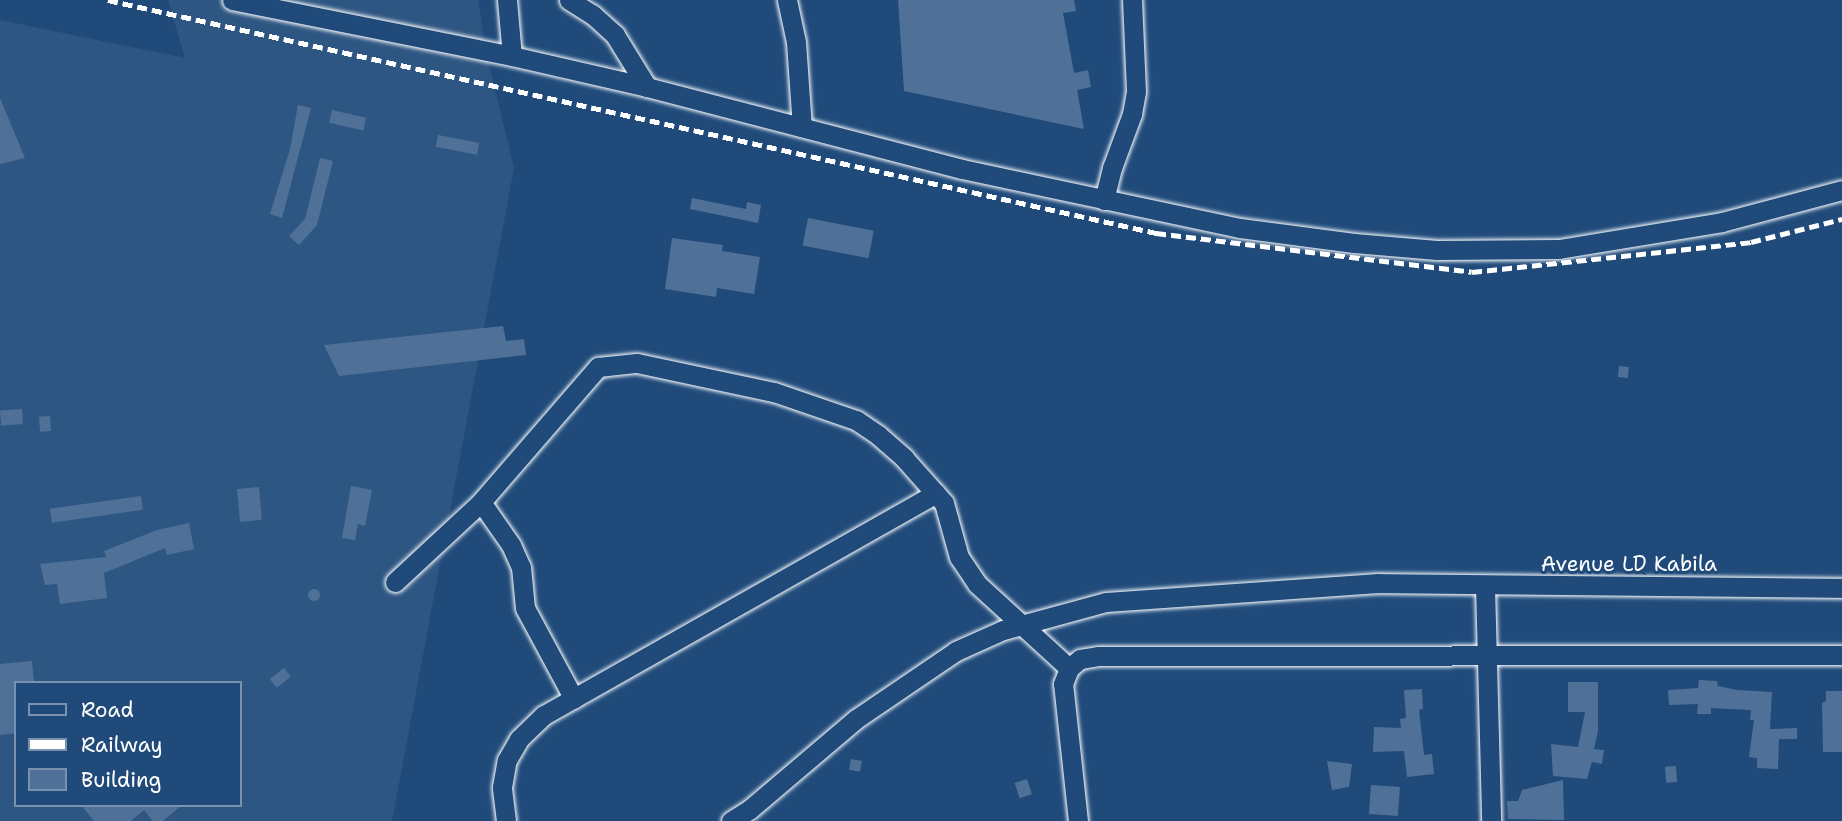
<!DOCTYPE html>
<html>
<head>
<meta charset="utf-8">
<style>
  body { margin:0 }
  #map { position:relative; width:1842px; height:821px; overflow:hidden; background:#1f4a7a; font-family:"Shantell Sans",sans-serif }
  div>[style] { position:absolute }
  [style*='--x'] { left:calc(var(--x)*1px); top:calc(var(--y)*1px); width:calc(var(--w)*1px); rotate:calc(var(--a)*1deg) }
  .built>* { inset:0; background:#2e5683 }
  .building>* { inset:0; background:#507197; transform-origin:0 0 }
  .round { border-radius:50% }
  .roads { filter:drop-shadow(0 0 2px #fff) drop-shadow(0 0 2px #fff) }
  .minor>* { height:19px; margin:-9.5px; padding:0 9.5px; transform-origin:9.5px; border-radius:9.5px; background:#1f4a7a }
  .rail>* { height:4.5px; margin-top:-2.25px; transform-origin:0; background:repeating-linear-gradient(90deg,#fff 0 10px,transparent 0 15px) }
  span { translate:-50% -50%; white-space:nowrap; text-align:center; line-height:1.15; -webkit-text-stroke:6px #1f4a7a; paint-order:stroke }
  .street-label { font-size:21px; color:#fff }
  .legend { position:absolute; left:14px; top:681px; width:228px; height:126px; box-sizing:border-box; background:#1f4a7a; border:2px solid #7992af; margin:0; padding:9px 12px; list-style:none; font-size:21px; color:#fff }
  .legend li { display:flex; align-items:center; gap:14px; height:35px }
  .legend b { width:35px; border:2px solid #7992af }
</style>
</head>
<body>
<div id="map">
  <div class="built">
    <div style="clip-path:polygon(evenodd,168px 0,478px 0,486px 52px,514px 168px,392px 821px,0 821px,0 20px,185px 58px,168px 0,16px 683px,240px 683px,240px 805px,16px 805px,16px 683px)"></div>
  </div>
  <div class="building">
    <div style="clip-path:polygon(898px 0,1074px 0,1076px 11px,1063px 13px,1074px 73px,1088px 70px,1091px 87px,1077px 90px,1084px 129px,904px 91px)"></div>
    <div style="clip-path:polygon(0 98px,25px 158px,0 164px)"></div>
    <div style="clip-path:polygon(298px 105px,311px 108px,282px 218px,270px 214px,290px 149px)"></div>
    <div style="left:332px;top:110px;width:35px;height:13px;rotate:13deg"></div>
    <div style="left:438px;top:135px;width:42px;height:12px;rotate:11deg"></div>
    <div style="clip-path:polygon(320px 158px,333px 161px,317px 225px,299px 245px,289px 236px,305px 219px)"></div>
    <div style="clip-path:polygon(692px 198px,746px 209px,747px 202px,761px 205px,758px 223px,690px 209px)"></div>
    <div style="left:808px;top:218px;width:67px;height:28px;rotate:11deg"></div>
    <div style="clip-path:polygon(672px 238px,723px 245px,722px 251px,760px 257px,754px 294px,717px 288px,716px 297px,665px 289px)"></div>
    <div style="clip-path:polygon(503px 326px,506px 341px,524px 339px,526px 355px,339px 376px,324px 345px)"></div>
    <div style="left:1619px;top:366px;width:10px;height:11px;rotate:6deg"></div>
    <div style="left:22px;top:409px;width:15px;height:22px;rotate:86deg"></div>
    <div style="left:50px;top:416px;width:15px;height:11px;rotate:86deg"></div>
    <div style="clip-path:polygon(351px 486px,372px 490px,365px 526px,358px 524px,355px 540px,342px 538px)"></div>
    <div style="left:259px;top:487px;width:33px;height:22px;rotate:85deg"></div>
    <div style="left:141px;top:496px;width:14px;height:92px;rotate:82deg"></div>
    <div style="clip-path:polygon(189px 523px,194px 549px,167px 555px,165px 548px,104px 573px,107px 598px,60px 604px,57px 584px,45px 585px,40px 564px,106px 557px,104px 551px,157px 530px)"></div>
    <div class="round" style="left:308px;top:589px;width:12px;height:12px"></div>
    <div style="clip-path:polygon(32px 661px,34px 683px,16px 683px,16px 733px,0 735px,0 664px)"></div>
    <div style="left:284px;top:668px;width:11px;height:18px;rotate:52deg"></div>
    <div style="clip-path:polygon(1699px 680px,1717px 681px,1718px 686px,1737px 690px,1772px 692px,1770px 729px,1797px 728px,1797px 739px,1779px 739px,1778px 769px,1757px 768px,1757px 758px,1749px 757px,1754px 720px,1750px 720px,1751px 710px,1711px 708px,1711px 714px,1697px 714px,1698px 704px,1669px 705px,1668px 690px,1698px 688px)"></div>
    <div style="clip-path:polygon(1568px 682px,1598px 682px,1598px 731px,1594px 749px,1604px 750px,1602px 764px,1592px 762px,1587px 779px,1553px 776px,1551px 744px,1578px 747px,1585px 712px,1568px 712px)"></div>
    <div style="clip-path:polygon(1422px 689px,1423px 709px,1419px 710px,1424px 755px,1432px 754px,1434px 774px,1407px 777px,1404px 751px,1373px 752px,1374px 727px,1401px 728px,1400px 719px,1406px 718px,1404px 690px)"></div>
    <div style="clip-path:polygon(1826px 691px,1842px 691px,1842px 752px,1823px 752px,1822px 703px,1826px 701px)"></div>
    <div style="left:851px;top:759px;width:11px;height:11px;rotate:10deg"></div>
    <div style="clip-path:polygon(1327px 761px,1352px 764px,1349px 787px,1332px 790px)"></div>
    <div style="left:1676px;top:766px;width:16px;height:11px;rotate:86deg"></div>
    <div style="left:1027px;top:779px;width:16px;height:13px;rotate:72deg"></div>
    <div style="clip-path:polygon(1563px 780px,1564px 820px,1508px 819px,1507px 801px,1518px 801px,1522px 790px)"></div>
    <div style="left:1371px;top:785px;width:29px;height:29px;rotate:4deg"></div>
    <div style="clip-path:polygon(81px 805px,182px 805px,163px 821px,153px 821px,144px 810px,131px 821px,94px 821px)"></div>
  </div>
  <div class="roads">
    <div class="minor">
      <div style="--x:232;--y:0;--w:286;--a:11.3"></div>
      <div style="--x:512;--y:56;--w:139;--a:12.9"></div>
      <div style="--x:647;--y:87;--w:325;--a:14.6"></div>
      <div style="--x:962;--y:169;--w:284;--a:12"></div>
      <div style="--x:1240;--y:228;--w:115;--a:7.5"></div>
      <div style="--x:1354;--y:243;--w:83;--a:4.8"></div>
      <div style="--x:1437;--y:250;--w:122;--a:-0.5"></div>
      <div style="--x:1559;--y:249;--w:165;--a:-9.4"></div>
      <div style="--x:1722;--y:222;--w:124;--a:-14.9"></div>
      <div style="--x:507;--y:0;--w:56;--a:84.9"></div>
      <div style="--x:569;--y:0;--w:28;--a:32"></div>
      <div style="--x:593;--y:15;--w:30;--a:42"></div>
      <div style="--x:615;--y:35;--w:61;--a:58.4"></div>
      <div style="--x:787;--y:0;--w:43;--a:77.9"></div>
      <div style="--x:796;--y:42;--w:85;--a:86"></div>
      <div style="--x:1104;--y:200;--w:33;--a:-76"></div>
      <div style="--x:1112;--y:168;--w:58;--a:-69.7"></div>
      <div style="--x:1132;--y:114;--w:23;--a:-80"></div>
      <div style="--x:1136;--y:91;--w:91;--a:-92.5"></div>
      <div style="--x:481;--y:502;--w:52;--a:55.1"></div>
      <div style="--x:511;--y:545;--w:24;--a:66"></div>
      <div style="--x:521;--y:567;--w:41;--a:84.4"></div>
      <div style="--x:525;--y:608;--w:103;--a:61.7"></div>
      <div style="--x:395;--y:582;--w:117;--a:-42.9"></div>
      <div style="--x:481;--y:502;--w:179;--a:-49.1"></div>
      <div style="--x:598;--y:367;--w:39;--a:-6"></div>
      <div style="--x:637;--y:363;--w:140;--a:12"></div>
      <div style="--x:774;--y:392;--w:87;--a:18.9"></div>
      <div style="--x:856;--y:420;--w:27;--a:34"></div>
      <div style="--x:878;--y:435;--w:35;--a:41"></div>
      <div style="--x:904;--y:458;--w:60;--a:48.4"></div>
      <div style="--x:944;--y:503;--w:56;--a:74.5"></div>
      <div style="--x:959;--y:557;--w:32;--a:56"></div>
      <div style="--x:977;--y:584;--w:125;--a:42.4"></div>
      <div style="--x:1485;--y:585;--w:236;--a:88.5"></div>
      <div style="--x:506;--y:821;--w:34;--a:-97"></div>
      <div style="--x:502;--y:787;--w:27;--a:-80"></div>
      <div style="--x:507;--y:760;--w:24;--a:-60"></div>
      <div style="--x:519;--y:739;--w:35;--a:-44"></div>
      <div style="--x:544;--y:715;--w:450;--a:-29.5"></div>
      <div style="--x:731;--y:821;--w:22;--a:-32"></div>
      <div style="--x:750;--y:809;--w:139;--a:-40.3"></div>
      <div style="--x:856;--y:719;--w:121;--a:-34.2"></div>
      <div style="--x:956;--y:651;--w:51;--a:-24.1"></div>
      <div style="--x:1003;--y:630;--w:107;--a:-15.2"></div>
      <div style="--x:1106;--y:602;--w:273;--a:-4"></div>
      <div style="--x:1378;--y:583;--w:464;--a:0.6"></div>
      <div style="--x:1078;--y:821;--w:138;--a:-96.2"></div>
      <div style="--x:1063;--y:684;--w:17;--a:-69"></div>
      <div style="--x:1069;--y:668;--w:14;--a:-39"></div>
      <div style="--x:1080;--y:659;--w:18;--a:-9"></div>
      <div style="--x:1098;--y:656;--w:744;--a:-0.08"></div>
    </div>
  </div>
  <div class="rail">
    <div style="--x:108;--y:0;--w:1074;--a:12.53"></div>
    <div style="--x:1156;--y:233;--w:318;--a:7"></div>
    <div style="--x:1472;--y:272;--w:281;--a:-6.1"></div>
    <div style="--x:1751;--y:242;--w:94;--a:-14.2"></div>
  </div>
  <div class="street-label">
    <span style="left:1629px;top:564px">Avenue LD Kabila</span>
  </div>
  <ul class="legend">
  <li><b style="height:9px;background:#1f4a7a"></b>Road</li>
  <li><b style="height:9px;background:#fff"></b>Railway</li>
  <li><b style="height:19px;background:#507197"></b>Building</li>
  </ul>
</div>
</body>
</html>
